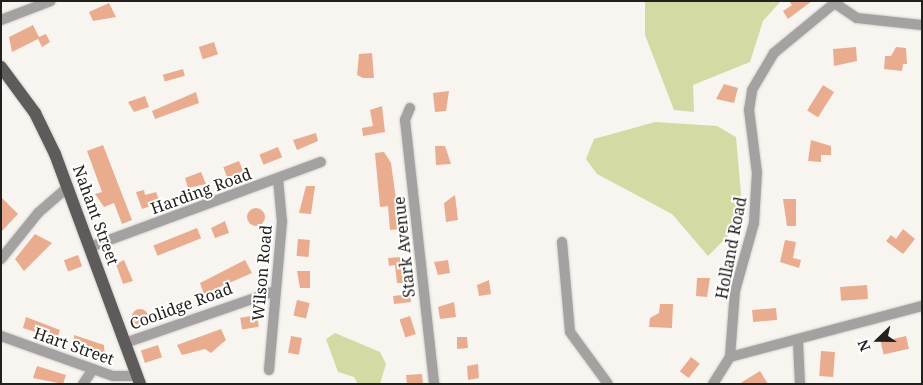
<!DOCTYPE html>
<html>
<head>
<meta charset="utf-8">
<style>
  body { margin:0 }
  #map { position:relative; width:923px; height:385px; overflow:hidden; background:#f8f5f0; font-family:"Noto Serif",serif }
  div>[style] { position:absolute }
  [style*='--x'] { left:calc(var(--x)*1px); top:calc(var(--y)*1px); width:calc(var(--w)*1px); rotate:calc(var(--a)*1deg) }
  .green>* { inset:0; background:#d5daa4 }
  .building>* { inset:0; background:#e9ac8f; transform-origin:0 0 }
  .round { border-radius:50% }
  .roads { filter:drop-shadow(0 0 1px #d1cfca) drop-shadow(0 0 1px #d1cfca) }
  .minor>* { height:10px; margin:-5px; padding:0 5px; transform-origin:5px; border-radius:5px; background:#a4a1a0 }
  .major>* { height:12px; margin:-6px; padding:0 6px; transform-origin:6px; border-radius:6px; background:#605b5b }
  span { translate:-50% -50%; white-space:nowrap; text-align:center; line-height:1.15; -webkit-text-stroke:4px #fff; paint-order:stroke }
  .street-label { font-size:16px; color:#22211f }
  .frame { position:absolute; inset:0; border:2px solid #22211f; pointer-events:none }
  .north { position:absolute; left:853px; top:315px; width:50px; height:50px; -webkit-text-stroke:4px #fff; paint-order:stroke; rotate:248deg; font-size:14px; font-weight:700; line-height:20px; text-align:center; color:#22211f }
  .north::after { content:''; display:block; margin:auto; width:18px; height:22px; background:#22211f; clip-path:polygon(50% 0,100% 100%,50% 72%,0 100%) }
</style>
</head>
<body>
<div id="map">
  <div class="green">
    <div style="clip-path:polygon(645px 1px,781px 1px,763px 21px,750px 62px,693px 85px,694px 112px,674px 110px,645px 35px)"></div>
    <div style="clip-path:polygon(655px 122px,717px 126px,736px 137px,741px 194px,729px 235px,708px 256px,672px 214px,597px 174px,586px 159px,594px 139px)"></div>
    <div style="clip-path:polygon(335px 333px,380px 352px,386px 364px,380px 384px,358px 384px,354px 377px,338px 372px,326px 339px)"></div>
  </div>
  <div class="building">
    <div style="clip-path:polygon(789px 1px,812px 1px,788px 19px,783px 11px,792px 5px)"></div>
    <div style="clip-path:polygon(109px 3px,116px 17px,93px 21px,89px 12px)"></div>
    <div style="clip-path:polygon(33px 25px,39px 37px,46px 34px,50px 42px,42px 47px,38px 39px,12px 52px,9px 37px)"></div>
    <div style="left:214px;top:42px;width:13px;height:16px;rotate:72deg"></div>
    <div style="clip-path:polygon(856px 47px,857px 61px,834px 66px,833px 49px)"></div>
    <div style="clip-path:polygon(896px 47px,906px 48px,907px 64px,903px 64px,902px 71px,884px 69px,885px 56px,891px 56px)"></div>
    <div style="clip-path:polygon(372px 53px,374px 78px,363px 78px,357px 75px,359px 54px)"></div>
    <div style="left:183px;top:69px;width:7px;height:21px;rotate:74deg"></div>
    <div style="clip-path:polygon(724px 84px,738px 88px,734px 103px,716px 99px)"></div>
    <div style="left:823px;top:85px;width:13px;height:30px;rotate:32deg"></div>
    <div style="clip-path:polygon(449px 91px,446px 111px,435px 112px,433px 93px)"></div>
    <div style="clip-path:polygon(196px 92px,199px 103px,155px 119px,152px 111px)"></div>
    <div style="clip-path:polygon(145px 96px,149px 107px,134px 112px,128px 102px)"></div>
    <div style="clip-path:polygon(382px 106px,385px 132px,363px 136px,362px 128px,373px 126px,370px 110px)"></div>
    <div style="clip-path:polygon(316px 133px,318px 141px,297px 150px,293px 140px)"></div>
    <div style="clip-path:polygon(811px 140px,831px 146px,831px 155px,821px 155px,821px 162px,808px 161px)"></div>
    <div style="clip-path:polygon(103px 145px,132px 220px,122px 224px,114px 203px,104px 207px,95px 194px,102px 192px,87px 151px)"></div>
    <div style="clip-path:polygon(435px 146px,445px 146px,451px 164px,436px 165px)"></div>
    <div style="left:278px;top:147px;width:11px;height:20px;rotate:68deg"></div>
    <div style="clip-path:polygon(384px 152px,391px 163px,400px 229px,390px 230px,388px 206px,380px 207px,375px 153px)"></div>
    <div style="left:239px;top:161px;width:11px;height:17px;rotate:68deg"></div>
    <div style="clip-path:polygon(201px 172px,206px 184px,188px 188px,185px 178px)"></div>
    <div style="clip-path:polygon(306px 186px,315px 186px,311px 214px,299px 213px)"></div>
    <div style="clip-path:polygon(144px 190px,145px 195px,156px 192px,160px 203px,142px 209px,136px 192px)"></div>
    <div style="clip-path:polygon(455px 195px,458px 220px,446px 222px,444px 203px)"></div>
    <div style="clip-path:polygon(1px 197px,18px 214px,1px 232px)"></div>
    <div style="clip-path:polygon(783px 199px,796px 199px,796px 226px,787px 226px)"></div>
    <div class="round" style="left:247px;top:208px;width:18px;height:18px"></div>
    <div style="clip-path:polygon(225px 221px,229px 233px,215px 238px,211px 228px)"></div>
    <div style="left:197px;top:228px;width:11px;height:47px;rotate:68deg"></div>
    <div style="clip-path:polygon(903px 229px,915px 239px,903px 254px,886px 241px,891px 235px,896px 239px)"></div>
    <div style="clip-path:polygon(35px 234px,52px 243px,24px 271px,15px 259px)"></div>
    <div style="left:298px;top:239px;width:12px;height:17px;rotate:5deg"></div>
    <div style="clip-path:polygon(785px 240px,796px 242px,793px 258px,801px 260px,799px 268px,780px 262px)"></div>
    <div style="left:78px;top:255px;width:12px;height:15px;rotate:70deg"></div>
    <div style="clip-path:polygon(402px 257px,408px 283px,397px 283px,395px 265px,389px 266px,388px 258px)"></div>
    <div style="clip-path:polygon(124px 260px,133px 281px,123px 284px,116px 264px)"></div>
    <div style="clip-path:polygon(245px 260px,252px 273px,204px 294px,200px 283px)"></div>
    <div style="clip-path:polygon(448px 260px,450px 273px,438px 275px,434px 262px)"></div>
    <div style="clip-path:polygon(297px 271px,310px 271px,310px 288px,300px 288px)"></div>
    <div style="clip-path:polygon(697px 278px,710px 278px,707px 297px,696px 296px)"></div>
    <div style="clip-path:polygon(489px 280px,491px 294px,479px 296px,477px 285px)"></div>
    <div style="left:867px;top:285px;width:14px;height:27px;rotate:86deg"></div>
    <div style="left:410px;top:294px;width:8px;height:17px;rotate:83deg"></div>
    <div style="left:297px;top:300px;width:13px;height:16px;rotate:13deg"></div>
    <div style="clip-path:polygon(454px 302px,456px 317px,440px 319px,438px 307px)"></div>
    <div style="clip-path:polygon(660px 304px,673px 304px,672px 328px,649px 327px,650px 318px,659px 313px)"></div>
    <div style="left:776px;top:308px;width:12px;height:24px;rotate:85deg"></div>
    <div class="round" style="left:132px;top:309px;width:16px;height:16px"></div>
    <div style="left:257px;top:315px;width:12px;height:17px;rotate:81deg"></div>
    <div style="left:410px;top:316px;width:19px;height:11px;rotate:72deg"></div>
    <div style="clip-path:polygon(26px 317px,60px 330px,57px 339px,23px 328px)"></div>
    <div style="clip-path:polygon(221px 329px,226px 340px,211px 353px,205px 349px,182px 355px,177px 345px)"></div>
    <div style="clip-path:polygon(74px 335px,104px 345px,105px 357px,90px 352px,92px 346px,74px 346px)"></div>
    <div style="left:291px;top:336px;width:11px;height:17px;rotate:10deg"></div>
    <div style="left:906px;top:336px;width:13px;height:26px;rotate:77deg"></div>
    <div style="clip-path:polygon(457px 337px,467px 337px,468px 348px,457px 349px)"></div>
    <div style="left:158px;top:345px;width:13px;height:18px;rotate:72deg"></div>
    <div style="left:821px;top:351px;width:14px;height:25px;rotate:4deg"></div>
    <div style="left:691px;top:357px;width:11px;height:18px;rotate:38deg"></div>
    <div style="clip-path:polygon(478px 364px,479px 378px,468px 380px,467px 366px)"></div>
    <div style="clip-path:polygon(37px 366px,66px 375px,63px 384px,33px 378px)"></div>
    <div style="clip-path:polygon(760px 371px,768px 384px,739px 384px)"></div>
    <div style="clip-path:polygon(422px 374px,423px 384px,407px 384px,406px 375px)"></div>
  </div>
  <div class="roads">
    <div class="minor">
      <div style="--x:836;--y:4;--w:25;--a:34"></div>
      <div style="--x:857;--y:18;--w:65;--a:6.1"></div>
      <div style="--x:1;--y:20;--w:53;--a:-20.8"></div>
      <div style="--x:410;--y:108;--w:13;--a:113"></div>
      <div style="--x:405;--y:120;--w:266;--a:83.7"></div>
      <div style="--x:562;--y:242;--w:90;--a:84.9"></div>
      <div style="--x:570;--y:332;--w:64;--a:53.8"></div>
      <div style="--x:90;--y:247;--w:246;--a:-20.2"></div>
      <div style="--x:1;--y:259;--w:59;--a:-51.2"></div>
      <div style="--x:38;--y:213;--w:40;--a:-41"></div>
      <div style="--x:1;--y:336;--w:119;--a:19.7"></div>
      <div style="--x:113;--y:376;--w:24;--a:0"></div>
      <div style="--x:798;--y:342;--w:42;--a:87.3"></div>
      <div style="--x:125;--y:343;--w:159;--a:-19.1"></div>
      <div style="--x:730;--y:357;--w:199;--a:-14.9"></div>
      <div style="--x:269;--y:370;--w:149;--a:-85"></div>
      <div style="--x:282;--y:222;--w:43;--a:-95.3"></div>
      <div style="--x:83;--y:384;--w:18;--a:-56"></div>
      <div style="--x:713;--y:384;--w:32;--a:-58"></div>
      <div style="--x:730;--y:357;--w:66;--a:-85.7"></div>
      <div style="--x:735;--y:291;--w:71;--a:-74.4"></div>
      <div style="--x:754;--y:223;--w:50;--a:-86.6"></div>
      <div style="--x:757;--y:173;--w:64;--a:-97.2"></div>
      <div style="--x:749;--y:110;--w:20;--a:-81"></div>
      <div style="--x:752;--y:90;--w:43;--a:-59.3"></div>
      <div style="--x:774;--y:53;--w:82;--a:-39.5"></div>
    </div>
    <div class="major">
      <div style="--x:1;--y:67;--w:57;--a:53.5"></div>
      <div style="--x:35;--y:113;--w:46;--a:64"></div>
      <div style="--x:55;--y:154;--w:245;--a:69.7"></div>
    </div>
  </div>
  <div class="street-label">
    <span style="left:201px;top:191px;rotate:-20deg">Harding Road</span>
    <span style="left:96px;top:215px;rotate:70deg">Nahant Street</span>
    <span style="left:404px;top:247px;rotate:-96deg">Stark Avenue</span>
    <span style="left:731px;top:248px;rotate:-79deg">Holland Road</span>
    <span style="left:262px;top:273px;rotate:-85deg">Wilson Road</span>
    <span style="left:181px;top:306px;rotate:-20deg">Coolidge Road</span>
    <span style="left:74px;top:346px;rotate:19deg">Hart Street</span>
  </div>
  <div class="frame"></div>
  <div class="north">N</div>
</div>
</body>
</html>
